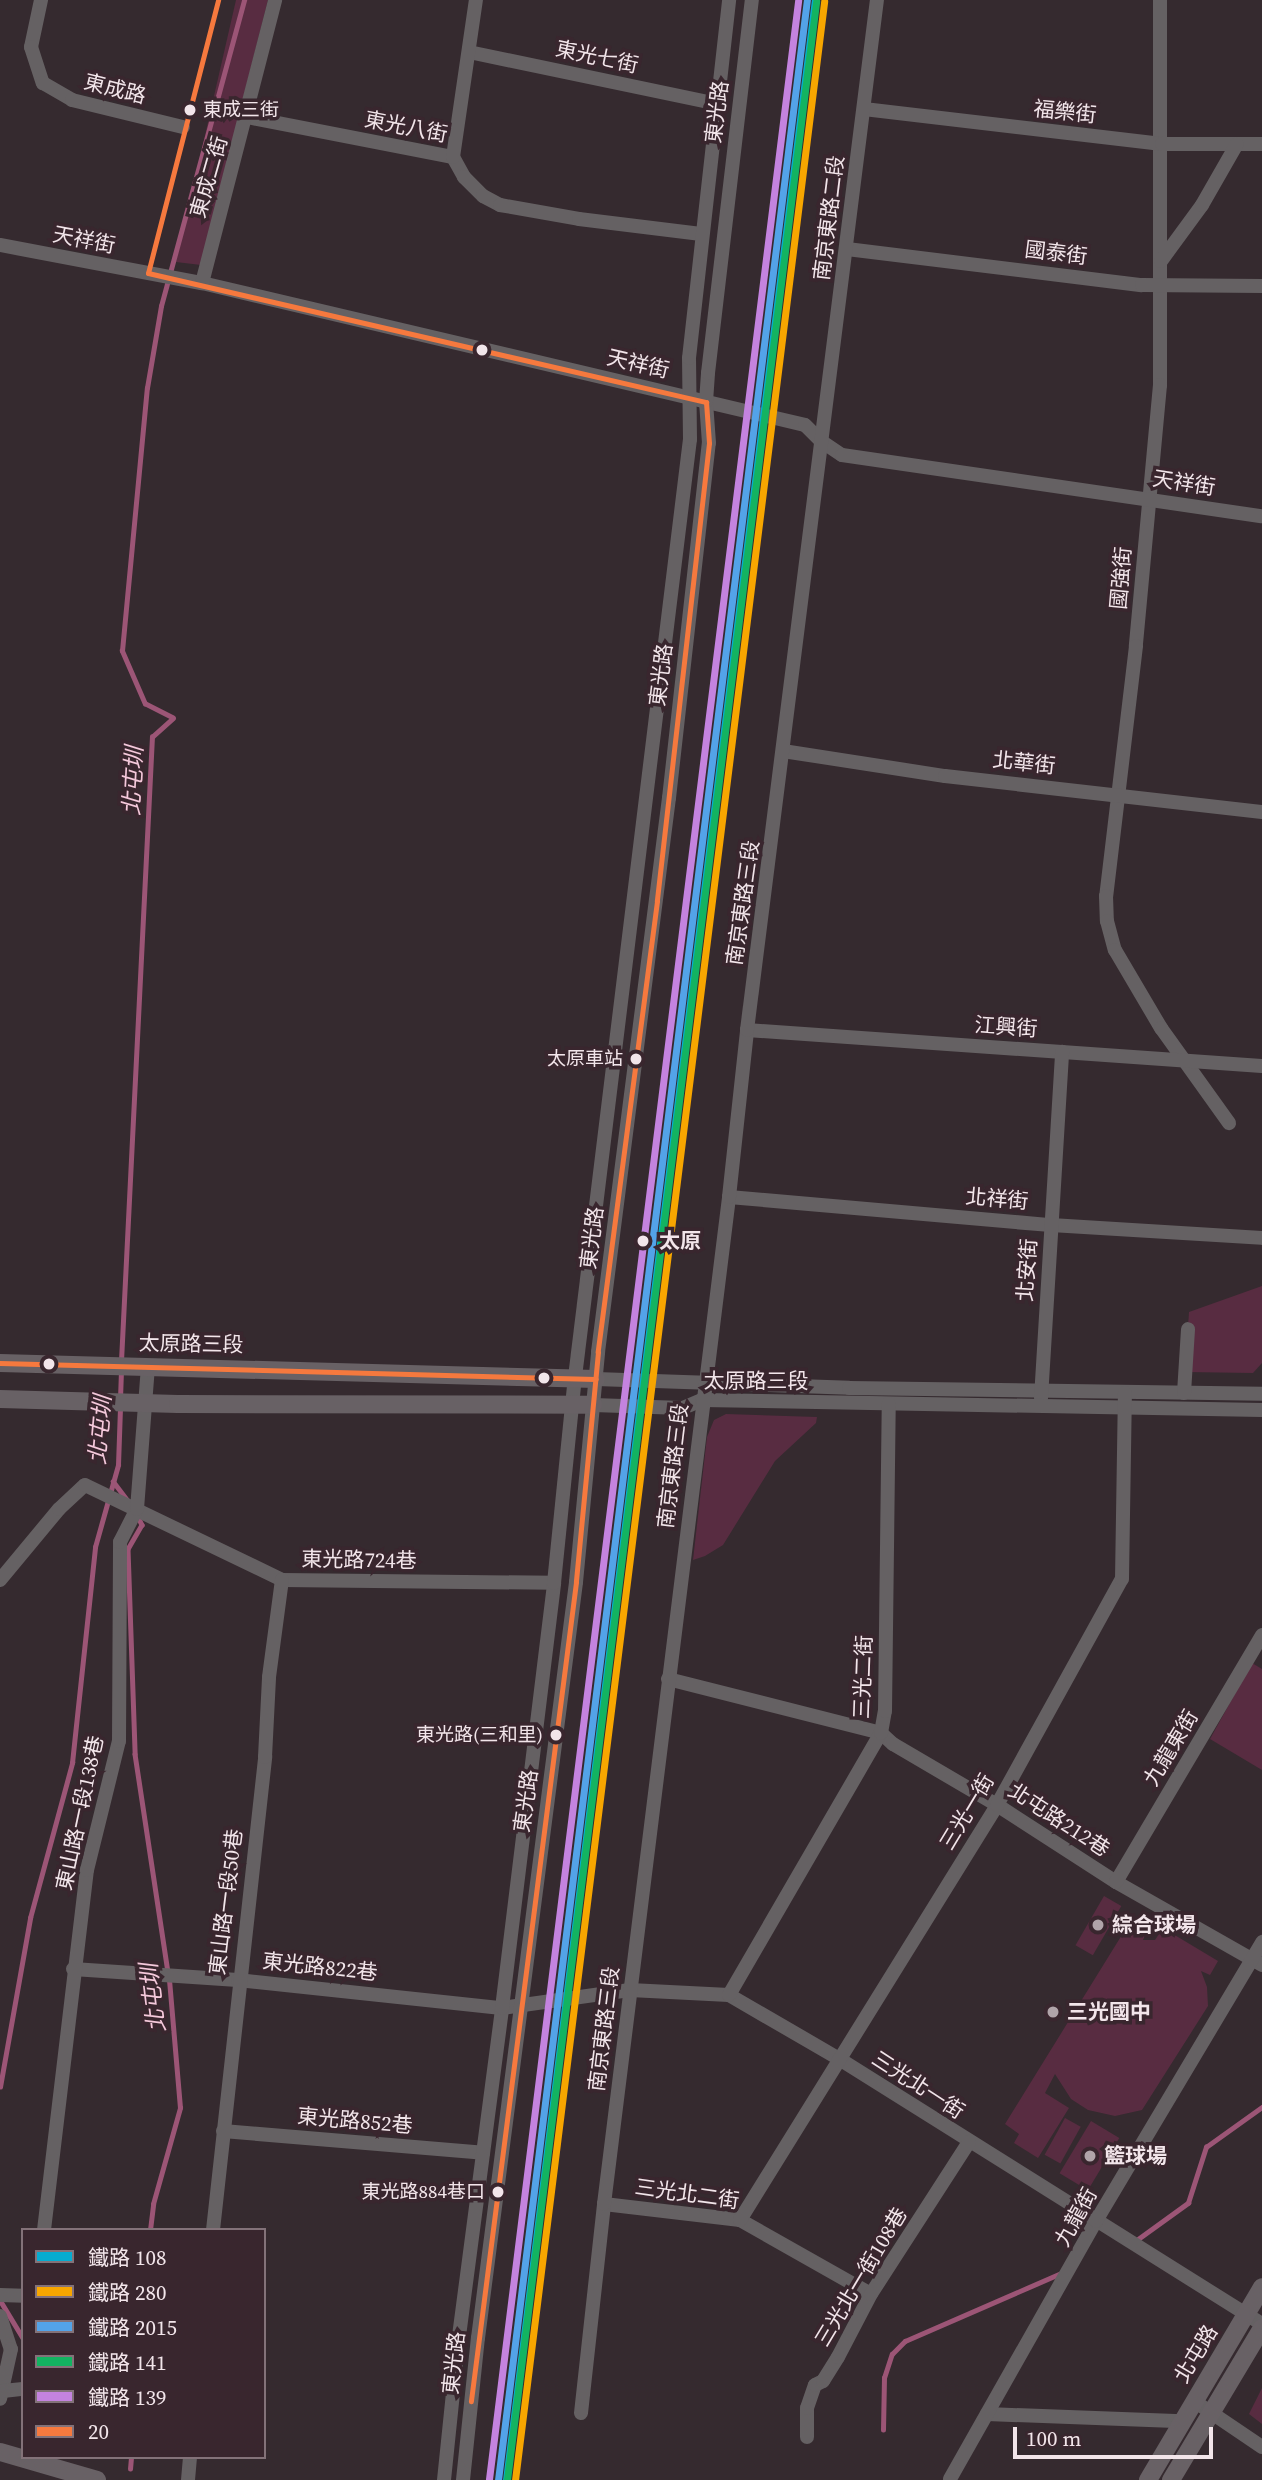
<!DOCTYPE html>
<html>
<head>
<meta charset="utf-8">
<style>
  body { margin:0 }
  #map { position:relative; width:1262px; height:2480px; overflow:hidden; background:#352a2f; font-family:"Source Serif 4","Noto Sans TC",serif }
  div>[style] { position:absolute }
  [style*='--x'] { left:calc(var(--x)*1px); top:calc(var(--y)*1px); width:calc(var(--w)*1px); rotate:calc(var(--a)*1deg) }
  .green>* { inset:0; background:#582c41; transform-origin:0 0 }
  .stream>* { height:4.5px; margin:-2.25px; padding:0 2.25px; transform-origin:2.25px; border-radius:2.25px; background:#9c5576 }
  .minor>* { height:14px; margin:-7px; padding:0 7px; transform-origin:7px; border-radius:7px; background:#656163 }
  .major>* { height:18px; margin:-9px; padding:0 9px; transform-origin:9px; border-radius:9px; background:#686165 }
  .bus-1>* { height:5px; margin:-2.5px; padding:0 2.5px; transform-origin:2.5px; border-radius:2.5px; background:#f6793e }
  .rail-1>* { height:7px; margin:-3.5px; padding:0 3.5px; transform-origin:3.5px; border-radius:3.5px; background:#06acd0 }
  .rail-2>* { height:7px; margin:-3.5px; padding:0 3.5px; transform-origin:3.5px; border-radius:3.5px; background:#f7a600 }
  .rail-3>* { height:7px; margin:-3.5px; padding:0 3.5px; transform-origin:3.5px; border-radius:3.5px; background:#53a3e8 }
  .rail-4>* { height:7px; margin:-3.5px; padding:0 3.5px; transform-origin:3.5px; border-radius:3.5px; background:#13b361 }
  .rail-5>* { height:7px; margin:-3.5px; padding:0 3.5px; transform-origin:3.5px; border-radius:3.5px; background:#c483df }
  .dots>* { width:19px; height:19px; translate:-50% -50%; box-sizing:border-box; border:4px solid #39262e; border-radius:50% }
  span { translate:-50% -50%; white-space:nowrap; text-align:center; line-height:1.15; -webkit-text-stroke:7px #39262e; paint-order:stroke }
  .bus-label { font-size:19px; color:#f2e5ea }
  .left { translate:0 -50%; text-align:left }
  .right { translate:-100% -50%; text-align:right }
  .street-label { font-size:21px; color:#f2e5ea }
  .stop-label { font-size:21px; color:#f2e5ea; font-weight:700 }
  .poi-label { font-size:21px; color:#f2e5ea; font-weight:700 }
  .water-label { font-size:23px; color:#f5c9db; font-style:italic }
  .legend { position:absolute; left:21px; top:2228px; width:245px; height:231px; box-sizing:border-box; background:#39262e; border:2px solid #837279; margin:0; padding:9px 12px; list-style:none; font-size:21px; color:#f2e5ea }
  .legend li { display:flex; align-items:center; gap:14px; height:35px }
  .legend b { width:35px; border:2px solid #837279 }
  .scale { position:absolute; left:1013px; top:2427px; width:200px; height:32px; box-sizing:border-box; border:4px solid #f2e5ea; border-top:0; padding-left:9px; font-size:21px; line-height:24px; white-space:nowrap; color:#f2e5ea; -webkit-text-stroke:5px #39262e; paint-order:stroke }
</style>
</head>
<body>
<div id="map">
  <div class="green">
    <div style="clip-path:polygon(236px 0,268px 0,201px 265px,176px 262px)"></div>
    <div style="clip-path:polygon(1262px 1286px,1262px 1363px,1253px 1373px,1185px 1372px,1189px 1312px)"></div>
    <div style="clip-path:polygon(726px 1414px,817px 1417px,816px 1423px,775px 1461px,723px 1545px,705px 1556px,693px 1560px,707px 1437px,714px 1420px)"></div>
    <div style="clip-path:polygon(1252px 1663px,1262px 1669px,1262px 1770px,1210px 1739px)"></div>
    <div style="left:1104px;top:1896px;width:20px;height:57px;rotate:30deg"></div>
    <div style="clip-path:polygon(1133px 1917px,1149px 1927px,1143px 1940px,1155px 1940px,1163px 1928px,1218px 1961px,1210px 1975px,1201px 1971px,1207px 1987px,1208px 2006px,1142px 2110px,1115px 2116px,1088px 2110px,1071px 2099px,1055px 2074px,1045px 2093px,1069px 2108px,1038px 2158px,1014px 2143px,1019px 2134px,1005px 2124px)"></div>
    <div style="left:1065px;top:2118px;width:18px;height:42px;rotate:29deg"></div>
    <div style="left:1091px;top:2121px;width:33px;height:61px;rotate:31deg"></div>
    <div style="clip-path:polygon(1262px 2388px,1262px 2424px,1249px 2414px)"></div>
  </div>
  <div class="stream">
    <div style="--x:121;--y:1361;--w:625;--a:-87.16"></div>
    <div style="--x:152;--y:737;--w:28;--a:-42"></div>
    <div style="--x:173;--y:718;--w:31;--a:-153"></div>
    <div style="--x:145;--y:704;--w:58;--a:-113.5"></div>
    <div style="--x:122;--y:651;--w:264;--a:-84.6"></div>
    <div style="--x:147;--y:388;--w:83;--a:-80.3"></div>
    <div style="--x:161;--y:306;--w:317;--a:-74.8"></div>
    <div style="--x:120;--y:1399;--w:29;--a:-88"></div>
    <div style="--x:113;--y:1481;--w:26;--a:53"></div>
    <div style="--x:137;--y:1515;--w:11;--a:63"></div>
    <div style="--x:142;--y:1525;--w:28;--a:120"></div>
    <div style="--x:128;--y:1549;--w:205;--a:88"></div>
    <div style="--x:135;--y:1754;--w:219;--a:81.4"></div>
    <div style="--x:0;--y:2087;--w:172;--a:-79.9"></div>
    <div style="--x:30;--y:1918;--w:161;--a:-74.8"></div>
    <div style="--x:72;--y:1763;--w:217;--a:-83.9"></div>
    <div style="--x:95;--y:1547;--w:85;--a:-74.3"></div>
    <div style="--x:118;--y:1465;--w:57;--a:-88"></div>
    <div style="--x:150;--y:2230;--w:26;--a:-83"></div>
    <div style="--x:153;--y:2204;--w:100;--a:-74.3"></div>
    <div style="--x:180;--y:2108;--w:128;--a:-94.9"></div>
    <div style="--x:1138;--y:2239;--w:62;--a:-35.8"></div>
    <div style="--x:1188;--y:2203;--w:59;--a:-72.2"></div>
    <div style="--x:1206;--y:2147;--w:69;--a:-35.5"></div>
    <div style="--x:0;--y:2300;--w:44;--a:58.8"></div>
    <div style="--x:883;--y:2430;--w:52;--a:-88.9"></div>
    <div style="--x:884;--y:2378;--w:25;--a:-72"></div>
    <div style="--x:892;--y:2354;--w:18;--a:-45"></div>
    <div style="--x:905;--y:2341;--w:168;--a:-23.5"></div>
    <div style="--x:130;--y:2469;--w:12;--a:-85"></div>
  </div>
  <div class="minor">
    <div style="--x:41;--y:0;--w:48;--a:102"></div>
    <div style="--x:31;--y:47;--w:38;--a:72"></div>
    <div style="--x:43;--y:83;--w:34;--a:30"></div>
    <div style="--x:72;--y:100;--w:114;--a:13.7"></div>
    <div style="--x:1160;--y:0;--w:385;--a:90"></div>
    <div style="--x:1160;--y:385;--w:262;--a:95.3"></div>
    <div style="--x:1136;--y:646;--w:252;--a:96.8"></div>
    <div style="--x:1106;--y:896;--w:25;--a:88"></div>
    <div style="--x:1107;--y:921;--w:30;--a:75"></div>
    <div style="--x:1115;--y:950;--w:91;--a:59.5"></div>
    <div style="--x:1161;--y:1028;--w:117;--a:54.4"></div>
    <div style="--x:469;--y:52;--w:253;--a:11.8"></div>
    <div style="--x:864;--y:109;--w:300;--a:6.7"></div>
    <div style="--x:1162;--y:144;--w:100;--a:0"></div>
    <div style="--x:247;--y:117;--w:210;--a:11"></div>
    <div style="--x:453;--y:157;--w:23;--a:61"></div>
    <div style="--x:464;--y:177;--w:27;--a:45"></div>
    <div style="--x:483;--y:196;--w:19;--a:28"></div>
    <div style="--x:500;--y:205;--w:80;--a:10"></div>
    <div style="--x:579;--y:219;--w:123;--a:7"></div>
    <div style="--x:453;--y:157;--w:159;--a:-81.7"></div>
    <div style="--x:0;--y:245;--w:206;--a:10.7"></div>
    <div style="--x:202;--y:283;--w:619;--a:13.25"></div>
    <div style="--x:805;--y:425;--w:23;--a:45"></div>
    <div style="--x:821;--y:441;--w:25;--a:34"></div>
    <div style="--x:842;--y:455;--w:424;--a:8.3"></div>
    <div style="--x:847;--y:249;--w:297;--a:7"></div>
    <div style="--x:1142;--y:285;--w:120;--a:0.5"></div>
    <div style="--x:1161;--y:261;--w:69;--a:-53.8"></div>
    <div style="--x:1202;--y:205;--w:70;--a:-60.2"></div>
    <div style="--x:202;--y:283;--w:292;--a:-75.5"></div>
    <div style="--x:783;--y:751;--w:164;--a:8.8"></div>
    <div style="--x:945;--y:776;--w:319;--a:6.5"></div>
    <div style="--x:747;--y:1030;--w:516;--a:4"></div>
    <div style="--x:729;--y:1197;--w:323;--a:5"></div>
    <div style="--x:1051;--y:1225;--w:211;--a:3.5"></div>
    <div style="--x:596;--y:1379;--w:253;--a:2"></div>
    <div style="--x:849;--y:1388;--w:413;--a:0.8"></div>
    <div style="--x:1184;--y:1393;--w:64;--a:-86.4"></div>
    <div style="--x:1041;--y:1398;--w:347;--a:-86.5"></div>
    <div style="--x:593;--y:1405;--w:90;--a:1.9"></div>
    <div style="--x:683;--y:1408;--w:21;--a:-23"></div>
    <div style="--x:702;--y:1400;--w:560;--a:1.02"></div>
    <div style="--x:0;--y:1580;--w:92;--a:-50.3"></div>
    <div style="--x:59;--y:1509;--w:35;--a:-43"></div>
    <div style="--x:85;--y:1485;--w:219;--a:25.7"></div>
    <div style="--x:282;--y:1580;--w:272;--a:0.6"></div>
    <div style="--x:668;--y:1679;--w:220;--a:14.2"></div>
    <div style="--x:881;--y:1733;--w:16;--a:43"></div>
    <div style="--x:893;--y:1744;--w:121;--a:30.4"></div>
    <div style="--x:997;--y:1805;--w:142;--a:32.9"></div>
    <div style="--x:1116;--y:1882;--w:168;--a:29.6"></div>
    <div style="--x:1116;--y:1882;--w:287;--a:-59.4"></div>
    <div style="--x:73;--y:1969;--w:165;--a:3.8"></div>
    <div style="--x:238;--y:1980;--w:265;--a:6.1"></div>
    <div style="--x:502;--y:2008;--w:129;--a:-8"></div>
    <div style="--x:630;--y:1990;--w:99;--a:2.9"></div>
    <div style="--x:729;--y:1995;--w:129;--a:30.1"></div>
    <div style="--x:841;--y:2060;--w:497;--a:32.1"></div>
    <div style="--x:729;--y:1995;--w:303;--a:-59.9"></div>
    <div style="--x:881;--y:1733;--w:22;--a:-80"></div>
    <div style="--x:885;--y:1711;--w:307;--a:-89.3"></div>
    <div style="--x:223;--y:2131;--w:261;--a:4.8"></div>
    <div style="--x:604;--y:2204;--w:137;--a:6.7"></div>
    <div style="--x:740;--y:2220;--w:150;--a:29.5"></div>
    <div style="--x:740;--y:2220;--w:488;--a:-58.2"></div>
    <div style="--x:997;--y:1805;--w:258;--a:-61.1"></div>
    <div style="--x:1122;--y:1579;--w:186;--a:-89.1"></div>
    <div style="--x:44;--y:2230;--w:363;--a:-83.2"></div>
    <div style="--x:87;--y:1870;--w:133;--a:-76.1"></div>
    <div style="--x:119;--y:1741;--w:199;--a:-89.7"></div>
    <div style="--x:120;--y:1542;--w:37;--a:-63"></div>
    <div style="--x:137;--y:1509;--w:143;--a:-85.6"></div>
    <div style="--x:213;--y:2230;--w:476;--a:-83.7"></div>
    <div style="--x:265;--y:1757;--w:80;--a:-87.1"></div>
    <div style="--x:269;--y:1677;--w:98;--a:-82.4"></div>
    <div style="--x:0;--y:2295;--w:23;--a:2"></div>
    <div style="--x:0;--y:2316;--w:35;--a:72"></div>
    <div style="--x:11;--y:2349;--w:51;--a:102.4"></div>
    <div style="--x:3;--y:2391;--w:20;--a:-6"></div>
    <div style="--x:1194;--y:2401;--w:82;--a:34.1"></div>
    <div style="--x:581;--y:2413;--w:210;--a:-83.7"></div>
    <div style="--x:604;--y:2204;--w:1015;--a:-82.92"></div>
    <div style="--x:729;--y:1197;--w:168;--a:-83.8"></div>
    <div style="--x:747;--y:1030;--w:1038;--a:-82.81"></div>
    <div style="--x:987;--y:2414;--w:195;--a:2.1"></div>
    <div style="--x:807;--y:2437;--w:29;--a:-90"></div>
    <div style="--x:807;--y:2408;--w:24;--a:-71"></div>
    <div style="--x:815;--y:2385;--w:9;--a:-27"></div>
    <div style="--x:823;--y:2381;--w:28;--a:-58"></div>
    <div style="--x:838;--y:2357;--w:71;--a:-62.4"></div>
    <div style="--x:871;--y:2294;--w:181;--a:-57.2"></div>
    <div style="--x:950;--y:2479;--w:296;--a:-60.5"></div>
    <div style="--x:1096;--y:2221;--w:325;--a:-59.2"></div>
    <div style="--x:188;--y:2480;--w:23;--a:-85"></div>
    <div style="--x:444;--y:2480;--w:145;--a:-84.1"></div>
    <div style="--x:459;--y:2336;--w:331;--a:-82.5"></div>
    <div style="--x:502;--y:2008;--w:428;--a:-83"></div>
    <div style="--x:554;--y:1583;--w:207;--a:-84.2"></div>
    <div style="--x:575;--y:1377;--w:945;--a:-83.01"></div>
    <div style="--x:690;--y:439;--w:81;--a:-90.7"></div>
    <div style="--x:689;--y:358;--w:360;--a:-83.6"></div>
    <div style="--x:463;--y:2480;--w:143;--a:-84"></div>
    <div style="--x:478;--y:2338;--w:762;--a:-82.61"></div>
    <div style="--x:576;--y:1582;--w:231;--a:-84.5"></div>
    <div style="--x:598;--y:1352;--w:559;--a:-82.7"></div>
    <div style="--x:669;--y:798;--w:357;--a:-83.6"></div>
    <div style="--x:709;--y:443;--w:41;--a:-94.2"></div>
    <div style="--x:706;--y:402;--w:29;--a:-86"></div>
    <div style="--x:708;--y:373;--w:376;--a:-83.3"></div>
  </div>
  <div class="major">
    <div style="--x:0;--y:1363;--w:596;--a:1.54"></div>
    <div style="--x:0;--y:1399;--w:178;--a:1.6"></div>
    <div style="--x:178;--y:1404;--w:415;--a:0.1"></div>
    <div style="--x:0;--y:2452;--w:101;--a:16.1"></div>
    <div style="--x:1148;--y:2480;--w:224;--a:-59.4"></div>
    <div style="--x:1171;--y:2480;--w:177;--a:-59.1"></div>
  </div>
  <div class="bus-1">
    <div style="--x:148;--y:273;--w:573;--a:13.02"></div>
    <div style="--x:706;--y:402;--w:41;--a:85.8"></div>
    <div style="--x:709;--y:443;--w:461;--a:96.5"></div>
    <div style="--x:657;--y:901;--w:455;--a:97.5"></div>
    <div style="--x:598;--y:1352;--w:231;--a:95.5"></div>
    <div style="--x:576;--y:1582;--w:826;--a:97.31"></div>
    <div style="--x:148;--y:273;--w:282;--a:-75.6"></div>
    <div style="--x:0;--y:1363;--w:596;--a:1.54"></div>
  </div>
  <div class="rail-1">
    <div style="--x:506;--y:2480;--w:2499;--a:-82.9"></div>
  </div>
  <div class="rail-2">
    <div style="--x:515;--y:2480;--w:2498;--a:-82.89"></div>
  </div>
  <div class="rail-3">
    <div style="--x:498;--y:2480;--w:2499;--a:-82.9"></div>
  </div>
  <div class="rail-4">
    <div style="--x:507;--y:2480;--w:2498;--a:-82.89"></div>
  </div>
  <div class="rail-5">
    <div style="--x:489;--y:2479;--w:2498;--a:-82.89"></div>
  </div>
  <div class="dots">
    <div style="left:190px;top:110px;background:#f2e5ea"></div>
    <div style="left:482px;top:350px;background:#f2e5ea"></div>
    <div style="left:636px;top:1059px;background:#f2e5ea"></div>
    <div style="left:643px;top:1241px;background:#f2e5ea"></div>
    <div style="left:49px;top:1364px;background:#f2e5ea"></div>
    <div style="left:544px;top:1378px;background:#f2e5ea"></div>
    <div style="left:556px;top:1735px;background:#f2e5ea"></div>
    <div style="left:1098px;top:1925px;background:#b0a4a9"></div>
    <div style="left:1053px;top:2012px;background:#b0a4a9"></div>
    <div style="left:1090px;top:2156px;background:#b0a4a9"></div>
    <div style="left:498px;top:2192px;background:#f2e5ea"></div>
  </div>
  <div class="bus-label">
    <span class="left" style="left:203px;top:110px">東成三街</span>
    <span class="right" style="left:623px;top:1059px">太原車站</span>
    <span class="right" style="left:543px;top:1735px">東光路(三和里)</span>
    <span class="right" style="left:485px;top:2192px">東光路884巷口</span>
  </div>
  <div class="street-label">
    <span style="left:597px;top:57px;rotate:12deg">東光七街</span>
    <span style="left:115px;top:89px;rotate:14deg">東成路</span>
    <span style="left:717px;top:112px;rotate:-83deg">東光路</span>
    <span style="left:1065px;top:112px;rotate:6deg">福樂街</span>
    <span style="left:406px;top:127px;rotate:11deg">東光八街</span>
    <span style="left:209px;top:177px;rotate:-74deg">東成二街</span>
    <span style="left:829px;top:218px;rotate:-83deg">南京東路二段</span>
    <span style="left:84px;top:240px;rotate:11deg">天祥街</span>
    <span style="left:1056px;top:253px;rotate:7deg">國泰街</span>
    <span style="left:638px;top:364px;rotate:13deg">天祥街</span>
    <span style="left:1184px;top:483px;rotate:9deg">天祥街</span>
    <span style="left:1121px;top:578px;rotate:-85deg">國強街</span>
    <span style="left:661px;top:675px;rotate:-83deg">東光路</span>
    <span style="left:1024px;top:763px;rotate:6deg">北華街</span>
    <span style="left:743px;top:903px;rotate:-82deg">南京東路三段</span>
    <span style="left:1006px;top:1027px;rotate:4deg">江興街</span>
    <span style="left:997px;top:1199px;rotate:5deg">北祥街</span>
    <span style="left:592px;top:1238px;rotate:-83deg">東光路</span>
    <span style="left:1027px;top:1270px;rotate:-86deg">北安街</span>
    <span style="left:191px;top:1344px;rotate:1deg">太原路三段</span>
    <span style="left:756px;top:1381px">太原路三段</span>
    <span style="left:673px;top:1466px;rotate:-83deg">南京東路三段</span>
    <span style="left:359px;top:1560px;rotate:1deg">東光路724巷</span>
    <span style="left:863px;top:1677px;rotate:-88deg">三光二街</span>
    <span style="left:1171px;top:1748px;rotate:-59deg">九龍東街</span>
    <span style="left:526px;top:1801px;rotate:-82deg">東光路</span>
    <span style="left:967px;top:1812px;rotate:-59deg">三光一街</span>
    <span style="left:80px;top:1813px;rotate:-78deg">東山路一段138巷</span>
    <span style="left:1059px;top:1820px;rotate:33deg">北屯路212巷</span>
    <span style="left:226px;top:1902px;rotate:-83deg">東山路一段50巷</span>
    <span style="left:320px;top:1967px;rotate:6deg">東光路822巷</span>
    <span style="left:604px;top:2029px;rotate:-83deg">南京東路三段</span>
    <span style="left:918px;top:2085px;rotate:33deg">三光北一街</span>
    <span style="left:355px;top:2121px;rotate:5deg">東光路852巷</span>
    <span style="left:687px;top:2194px;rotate:8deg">三光北二街</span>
    <span style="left:1076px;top:2217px;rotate:-61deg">九龍街</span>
    <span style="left:861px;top:2277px;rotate:-59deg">三光北一街108巷</span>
    <span style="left:1196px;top:2354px;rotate:-59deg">北屯路</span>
    <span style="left:454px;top:2363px;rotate:-84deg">東光路</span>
  </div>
  <div class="stop-label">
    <span class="left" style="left:659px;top:1241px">太原</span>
  </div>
  <div class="poi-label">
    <span class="left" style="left:1112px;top:1925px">綜合球場</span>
    <span class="left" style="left:1067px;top:2012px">三光國中</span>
    <span class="left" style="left:1104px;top:2156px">籃球場</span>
  </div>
  <div class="water-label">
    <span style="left:133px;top:781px;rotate:-87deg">北屯圳</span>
    <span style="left:100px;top:1430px;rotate:-85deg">北屯圳</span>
    <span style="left:153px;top:1998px;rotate:-97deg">北屯圳</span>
  </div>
  <ul class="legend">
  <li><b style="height:9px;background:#06acd0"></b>鐵路 108</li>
  <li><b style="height:9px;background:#f7a600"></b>鐵路 280</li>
  <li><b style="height:9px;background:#53a3e8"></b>鐵路 2015</li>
  <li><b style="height:9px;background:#13b361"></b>鐵路 141</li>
  <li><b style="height:9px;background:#c483df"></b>鐵路 139</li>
  <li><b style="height:9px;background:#f6793e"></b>20</li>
  </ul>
  <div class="scale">100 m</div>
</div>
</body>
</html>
